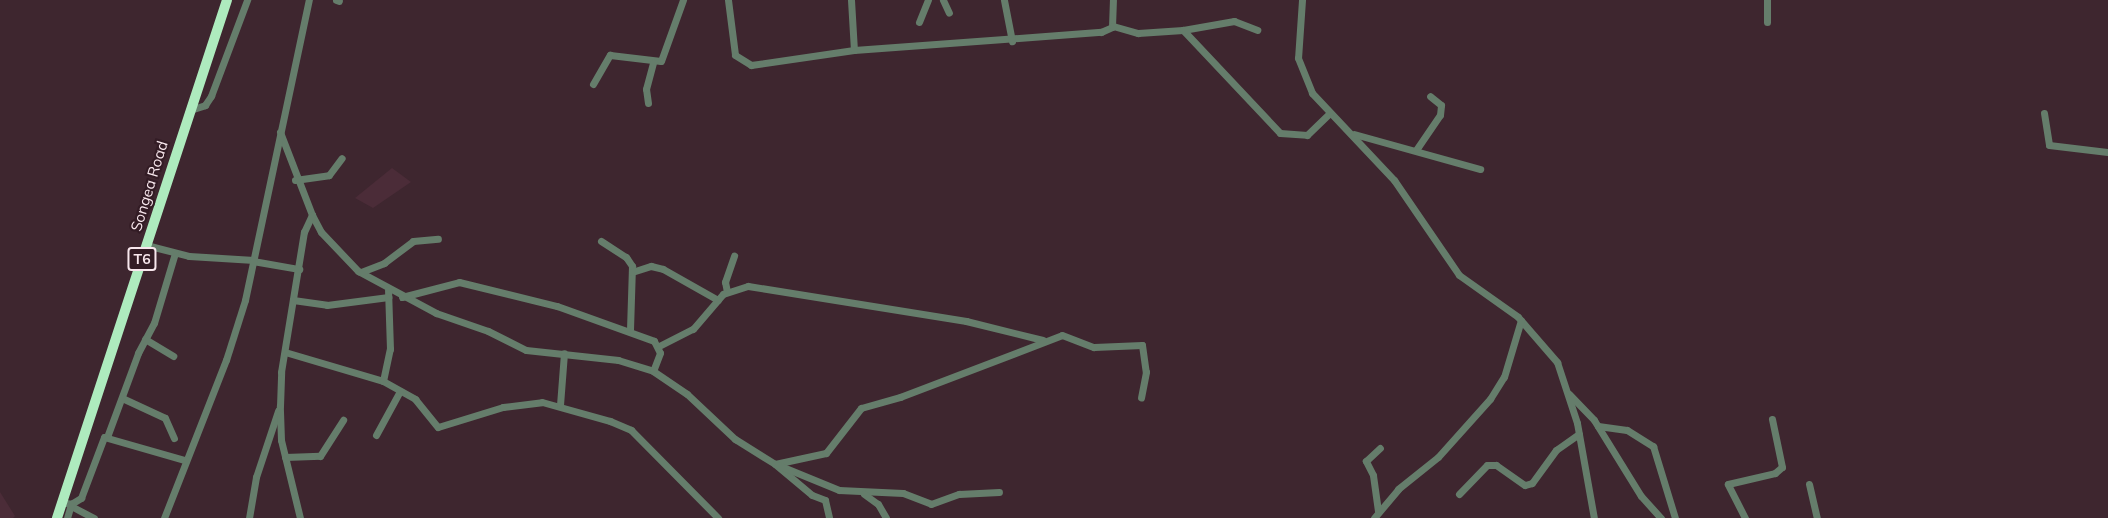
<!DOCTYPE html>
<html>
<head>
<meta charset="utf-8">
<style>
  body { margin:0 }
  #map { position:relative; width:2108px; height:518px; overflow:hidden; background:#3e262f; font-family:Mulish,sans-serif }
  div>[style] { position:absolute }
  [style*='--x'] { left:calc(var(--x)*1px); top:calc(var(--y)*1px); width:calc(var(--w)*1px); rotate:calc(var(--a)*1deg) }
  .built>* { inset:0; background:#4b2c38 }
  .minor>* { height:7px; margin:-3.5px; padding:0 3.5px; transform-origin:3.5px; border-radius:3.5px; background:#657d6b }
  .highway>* { height:10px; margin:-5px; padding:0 5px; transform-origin:5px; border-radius:5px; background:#aeebbe }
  span { translate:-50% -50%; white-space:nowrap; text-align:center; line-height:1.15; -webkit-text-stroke:4.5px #331c25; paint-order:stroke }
  .shield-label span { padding:2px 4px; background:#331c25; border:2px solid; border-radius:4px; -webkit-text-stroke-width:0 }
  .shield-label { font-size:14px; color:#f8e7ed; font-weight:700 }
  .street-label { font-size:15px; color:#f8e7ed }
</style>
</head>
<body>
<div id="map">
  <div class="built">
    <div style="clip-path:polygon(392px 168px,411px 182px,373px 208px,355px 198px)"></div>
    <div style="clip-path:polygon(0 492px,15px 516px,13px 518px,0 518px)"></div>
  </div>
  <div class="minor">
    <div style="--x:336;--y:0;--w:3;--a:18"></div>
    <div style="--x:728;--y:0;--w:55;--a:82.7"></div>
    <div style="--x:735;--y:55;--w:19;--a:32"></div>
    <div style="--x:751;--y:65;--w:104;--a:-8.3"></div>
    <div style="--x:854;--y:50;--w:248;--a:-4.2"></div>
    <div style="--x:1101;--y:32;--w:12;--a:-24"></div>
    <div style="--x:1112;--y:27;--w:27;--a:-88"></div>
    <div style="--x:851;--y:0;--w:50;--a:86.6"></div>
    <div style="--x:943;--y:0;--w:14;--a:65"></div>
    <div style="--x:1004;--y:0;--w:42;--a:79"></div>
    <div style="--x:1302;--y:0;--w:58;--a:93.9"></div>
    <div style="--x:1298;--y:58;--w:38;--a:68"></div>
    <div style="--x:1312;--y:93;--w:120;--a:46.7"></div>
    <div style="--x:1394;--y:180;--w:115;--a:55.6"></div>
    <div style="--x:1459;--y:275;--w:72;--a:35.4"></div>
    <div style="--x:1518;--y:317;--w:60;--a:49.1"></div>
    <div style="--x:1557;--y:362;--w:64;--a:71.8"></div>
    <div style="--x:1577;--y:423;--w:97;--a:79.9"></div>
    <div style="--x:919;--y:22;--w:24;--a:-68"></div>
    <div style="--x:1767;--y:22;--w:22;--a:-90"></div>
    <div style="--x:1113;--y:26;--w:26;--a:16"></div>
    <div style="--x:1138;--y:33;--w:45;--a:-3.8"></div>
    <div style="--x:1183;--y:30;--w:141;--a:46.7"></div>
    <div style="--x:1280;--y:133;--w:27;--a:4"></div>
    <div style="--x:1307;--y:135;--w:32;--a:-44"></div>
    <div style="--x:1183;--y:30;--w:52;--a:-10"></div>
    <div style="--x:1234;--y:21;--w:25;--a:21"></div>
    <div style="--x:593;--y:84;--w:34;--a:-60"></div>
    <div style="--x:610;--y:55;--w:51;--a:6.7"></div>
    <div style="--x:661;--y:61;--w:65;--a:-70.2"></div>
    <div style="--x:648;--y:103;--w:14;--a:-98"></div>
    <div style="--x:646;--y:89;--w:27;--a:-75"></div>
    <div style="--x:190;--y:110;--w:16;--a:-18"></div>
    <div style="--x:205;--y:105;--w:11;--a:-56"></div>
    <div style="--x:211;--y:96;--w:103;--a:-69.4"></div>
    <div style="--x:2044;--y:113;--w:32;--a:81"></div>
    <div style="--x:2049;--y:145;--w:59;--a:6.8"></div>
    <div style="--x:280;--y:132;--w:89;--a:68.9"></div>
    <div style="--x:312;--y:215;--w:19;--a:62"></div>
    <div style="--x:321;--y:232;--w:54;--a:46.5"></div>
    <div style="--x:358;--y:271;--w:89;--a:28.3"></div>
    <div style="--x:436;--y:313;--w:55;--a:19.1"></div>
    <div style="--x:488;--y:331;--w:42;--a:26.6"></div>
    <div style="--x:526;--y:350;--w:93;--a:6.2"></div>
    <div style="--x:618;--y:360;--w:37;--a:17"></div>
    <div style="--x:653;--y:371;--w:41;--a:34.1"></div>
    <div style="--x:687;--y:394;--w:66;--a:43.2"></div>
    <div style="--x:735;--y:439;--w:47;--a:32"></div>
    <div style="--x:775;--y:464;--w:48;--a:40"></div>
    <div style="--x:812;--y:495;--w:14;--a:21"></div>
    <div style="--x:825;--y:500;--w:18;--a:77"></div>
    <div style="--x:1354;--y:134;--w:131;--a:15.5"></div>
    <div style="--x:1416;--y:150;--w:42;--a:-55.6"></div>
    <div style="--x:1440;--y:115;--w:10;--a:-84"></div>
    <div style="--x:1441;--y:105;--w:14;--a:-141"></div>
    <div style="--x:295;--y:180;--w:34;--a:-8"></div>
    <div style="--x:329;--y:175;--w:21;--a:-53"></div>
    <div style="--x:601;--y:241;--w:30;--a:33"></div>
    <div style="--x:626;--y:257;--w:11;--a:56"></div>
    <div style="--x:632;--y:266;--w:64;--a:91.8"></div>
    <div style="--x:146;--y:245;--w:44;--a:14.3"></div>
    <div style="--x:189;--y:256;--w:65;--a:3.5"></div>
    <div style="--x:253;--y:261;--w:47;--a:9.9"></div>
    <div style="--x:361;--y:272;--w:25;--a:-21"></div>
    <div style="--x:384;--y:263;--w:36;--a:-37"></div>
    <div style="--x:413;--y:241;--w:25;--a:-5"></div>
    <div style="--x:632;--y:272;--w:20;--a:-18"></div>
    <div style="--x:651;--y:266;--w:12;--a:14"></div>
    <div style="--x:663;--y:269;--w:63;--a:29.4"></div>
    <div style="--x:727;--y:292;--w:10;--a:-101"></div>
    <div style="--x:725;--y:282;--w:28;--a:-71"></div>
    <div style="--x:402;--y:297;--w:59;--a:-14.7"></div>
    <div style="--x:459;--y:282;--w:101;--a:13.8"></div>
    <div style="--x:557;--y:306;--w:103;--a:19.8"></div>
    <div style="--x:654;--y:341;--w:13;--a:63"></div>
    <div style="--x:660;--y:353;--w:19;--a:111"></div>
    <div style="--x:293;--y:300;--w:34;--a:8"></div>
    <div style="--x:327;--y:305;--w:62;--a:-7.5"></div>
    <div style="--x:145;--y:339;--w:33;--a:31"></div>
    <div style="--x:659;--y:346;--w:38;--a:-27"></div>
    <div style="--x:693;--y:329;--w:46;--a:-49.4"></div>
    <div style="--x:723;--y:294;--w:26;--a:-18"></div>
    <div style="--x:748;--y:286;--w:221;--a:9.1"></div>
    <div style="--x:966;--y:321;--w:79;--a:13.9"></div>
    <div style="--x:285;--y:352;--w:102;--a:16.5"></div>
    <div style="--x:383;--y:381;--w:33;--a:-78"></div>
    <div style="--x:390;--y:349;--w:59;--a:-91.9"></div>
    <div style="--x:383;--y:381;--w:37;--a:29"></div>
    <div style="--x:415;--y:399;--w:36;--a:51"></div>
    <div style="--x:438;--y:427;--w:68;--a:-17.1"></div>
    <div style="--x:503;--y:407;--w:39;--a:-7"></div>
    <div style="--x:542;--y:402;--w:71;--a:15.6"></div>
    <div style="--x:610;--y:421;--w:23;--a:23"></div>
    <div style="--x:631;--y:430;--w:124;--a:45.3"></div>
    <div style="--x:1569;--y:394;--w:36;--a:46"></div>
    <div style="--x:1594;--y:420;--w:89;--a:58.3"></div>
    <div style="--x:1641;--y:496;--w:30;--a:48"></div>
    <div style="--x:122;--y:398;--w:47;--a:24.9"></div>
    <div style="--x:165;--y:418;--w:22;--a:66"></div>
    <div style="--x:560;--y:405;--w:52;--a:-85.6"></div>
    <div style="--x:1598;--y:426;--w:29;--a:8"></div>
    <div style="--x:1627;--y:430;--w:31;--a:32"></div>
    <div style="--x:1653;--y:446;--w:75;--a:73"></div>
    <div style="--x:376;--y:435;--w:50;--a:-61.4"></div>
    <div style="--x:107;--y:437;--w:90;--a:-69.7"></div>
    <div style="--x:138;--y:353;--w:34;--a:-62"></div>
    <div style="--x:154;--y:323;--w:73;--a:-73.3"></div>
    <div style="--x:285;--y:457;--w:35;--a:-2"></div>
    <div style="--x:320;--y:456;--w:43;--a:-57.4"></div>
    <div style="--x:775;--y:464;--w:52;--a:-12.2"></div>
    <div style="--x:826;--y:453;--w:57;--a:-52.1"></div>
    <div style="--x:861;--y:408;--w:41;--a:-15.8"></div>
    <div style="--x:900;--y:397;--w:173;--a:-20.9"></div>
    <div style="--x:1062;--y:335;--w:34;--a:21"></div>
    <div style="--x:1094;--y:347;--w:48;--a:-2.4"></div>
    <div style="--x:1142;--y:345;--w:27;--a:82"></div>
    <div style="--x:1146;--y:372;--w:26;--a:101"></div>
    <div style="--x:778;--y:465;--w:66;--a:22.3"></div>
    <div style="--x:839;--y:490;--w:64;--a:2.7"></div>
    <div style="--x:903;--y:493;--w:30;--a:21"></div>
    <div style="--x:931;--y:504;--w:30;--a:-20"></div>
    <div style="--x:959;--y:494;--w:40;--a:-2.9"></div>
    <div style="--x:1809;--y:484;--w:35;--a:77"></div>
    <div style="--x:864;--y:494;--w:17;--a:36"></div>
    <div style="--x:878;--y:504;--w:16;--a:60"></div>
    <div style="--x:1459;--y:494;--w:40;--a:-46"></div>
    <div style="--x:1487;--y:465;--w:9;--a:0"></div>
    <div style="--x:1496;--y:465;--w:35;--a:35"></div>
    <div style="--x:1525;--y:485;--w:7;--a:-16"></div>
    <div style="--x:1532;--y:483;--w:41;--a:-54"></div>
    <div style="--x:1556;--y:450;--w:28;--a:-35"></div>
    <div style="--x:62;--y:502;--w:9;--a:13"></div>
    <div style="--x:71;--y:504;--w:12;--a:-31"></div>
    <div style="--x:81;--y:498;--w:65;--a:-69.3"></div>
    <div style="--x:104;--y:437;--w:84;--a:15.9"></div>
    <div style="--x:71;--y:506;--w:26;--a:28"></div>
    <div style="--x:1378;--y:511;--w:36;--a:-98"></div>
    <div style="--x:1373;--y:475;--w:16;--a:-117"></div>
    <div style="--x:1366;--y:461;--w:19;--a:-43"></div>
    <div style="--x:67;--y:518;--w:15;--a:-74"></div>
    <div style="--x:164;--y:518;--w:170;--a:-68.6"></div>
    <div style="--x:226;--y:360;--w:63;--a:-72.4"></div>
    <div style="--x:245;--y:300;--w:307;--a:-78"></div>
    <div style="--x:249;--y:518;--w:42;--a:-80.3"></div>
    <div style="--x:256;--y:477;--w:70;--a:-71.6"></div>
    <div style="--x:300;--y:518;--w:80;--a:-103.7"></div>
    <div style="--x:281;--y:440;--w:34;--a:-92"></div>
    <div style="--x:280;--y:406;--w:34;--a:-88"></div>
    <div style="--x:281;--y:372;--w:142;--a:-80.7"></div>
    <div style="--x:304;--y:232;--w:19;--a:-65"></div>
    <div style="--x:1374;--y:518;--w:38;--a:-50"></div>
    <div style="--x:1398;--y:489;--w:51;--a:-38.7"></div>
    <div style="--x:1438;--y:457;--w:78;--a:-48.1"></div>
    <div style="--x:1490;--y:399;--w:26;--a:-58"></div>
    <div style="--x:1504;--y:377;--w:59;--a:-73.4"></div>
    <div style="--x:1745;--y:518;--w:38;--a:-117"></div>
    <div style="--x:1728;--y:484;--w:48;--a:-13.2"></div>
    <div style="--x:1775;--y:473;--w:9;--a:-41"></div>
    <div style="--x:1782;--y:467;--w:49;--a:-101.8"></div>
  </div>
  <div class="highway">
    <div style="--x:57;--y:518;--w:545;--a:-71.83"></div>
  </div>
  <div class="shield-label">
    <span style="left:142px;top:259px">T6</span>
  </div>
  <div class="street-label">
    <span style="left:149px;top:186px;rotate:-73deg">Songea Road</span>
  </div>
</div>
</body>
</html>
